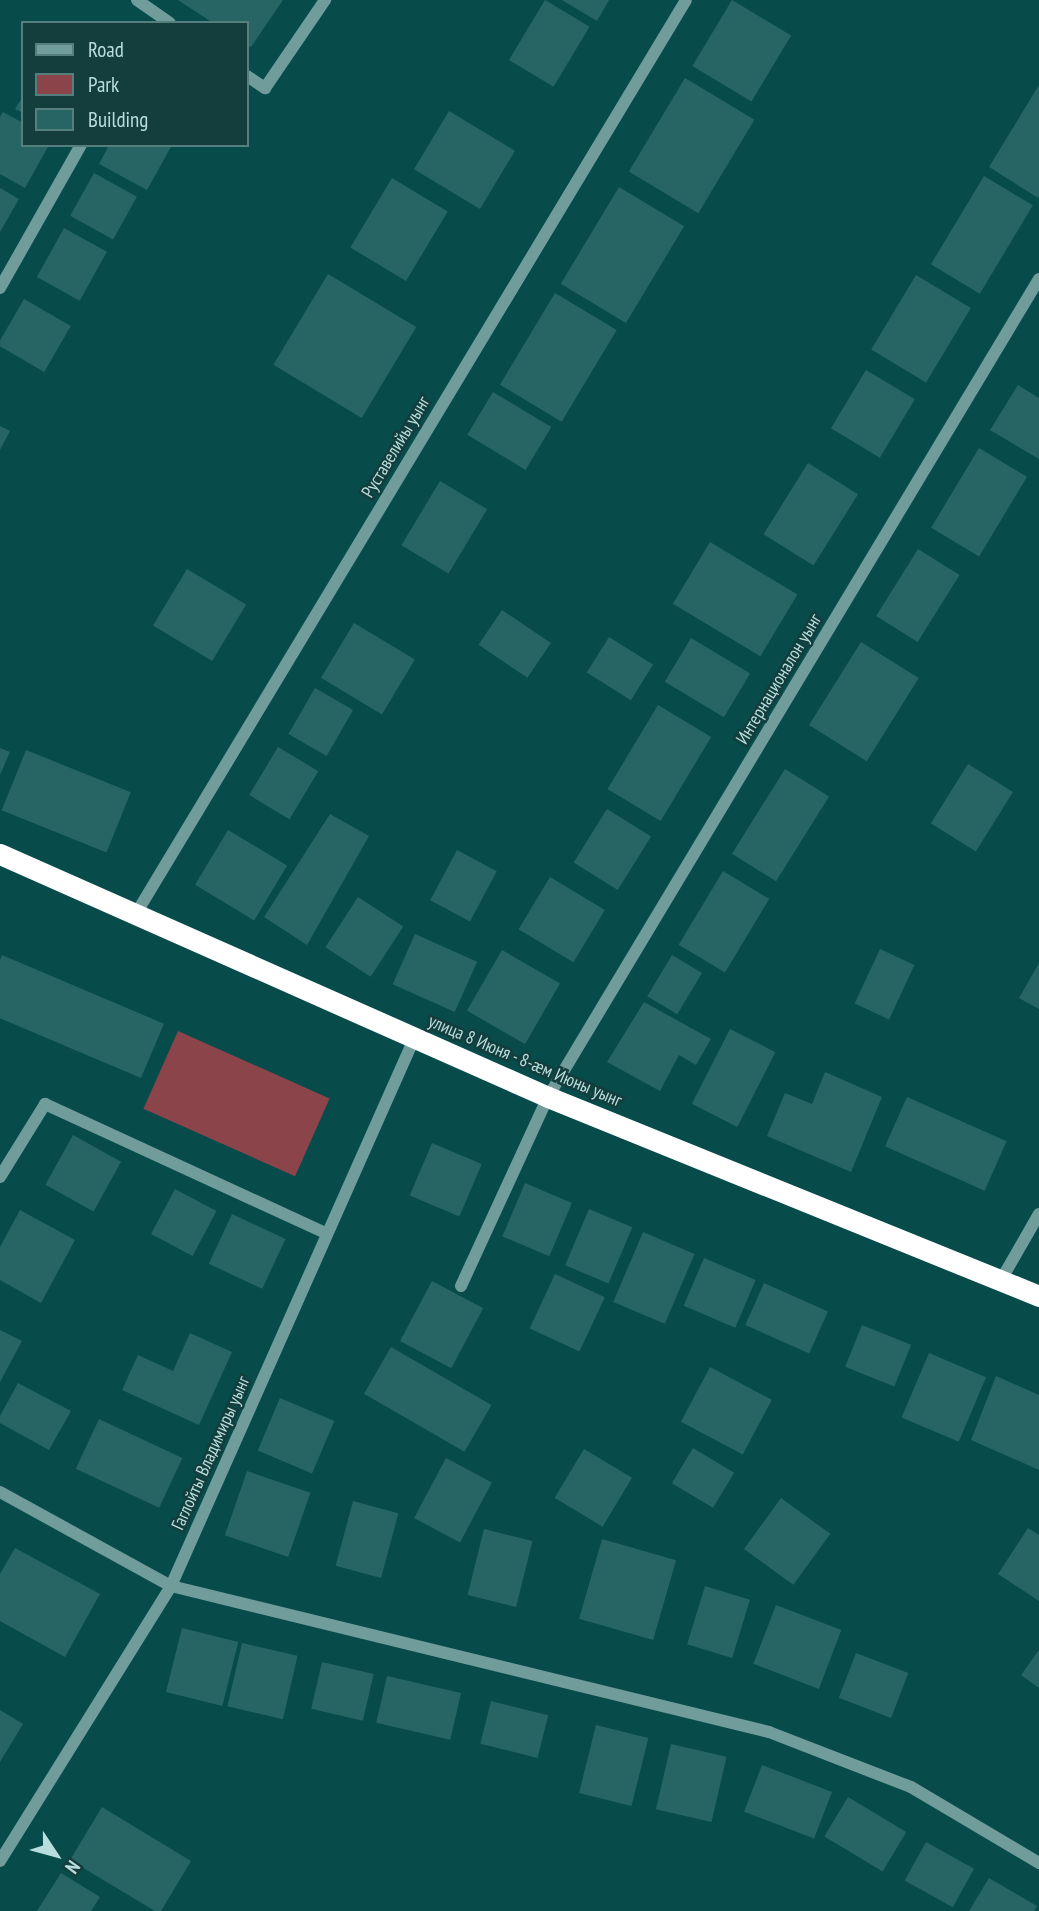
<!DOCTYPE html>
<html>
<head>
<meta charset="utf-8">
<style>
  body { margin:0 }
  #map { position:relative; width:1039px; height:1911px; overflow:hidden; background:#074b4b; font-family:"PT Sans Narrow",sans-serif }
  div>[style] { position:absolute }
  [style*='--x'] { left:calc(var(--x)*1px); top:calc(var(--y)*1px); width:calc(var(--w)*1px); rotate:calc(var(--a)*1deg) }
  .green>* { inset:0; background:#8c444b; transform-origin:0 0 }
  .building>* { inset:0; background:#276565; transform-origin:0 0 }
  .minor>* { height:12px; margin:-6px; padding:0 6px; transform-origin:6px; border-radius:6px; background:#709c9b }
  .highway>* { height:21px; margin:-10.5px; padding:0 10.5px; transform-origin:10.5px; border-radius:10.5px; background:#fff }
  span { translate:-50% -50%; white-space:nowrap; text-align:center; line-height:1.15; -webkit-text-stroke:5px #143e3e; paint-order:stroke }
  .street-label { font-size:18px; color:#b9dddc }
  .legend { position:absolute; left:21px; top:21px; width:228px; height:126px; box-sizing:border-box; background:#143e3e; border:2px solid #567e7d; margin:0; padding:9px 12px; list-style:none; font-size:21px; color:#b9dddc }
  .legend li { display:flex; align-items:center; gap:14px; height:35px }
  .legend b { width:35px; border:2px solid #567e7d }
  .north { position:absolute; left:21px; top:1820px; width:70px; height:70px; -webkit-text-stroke:5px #143e3e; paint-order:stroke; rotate:126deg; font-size:19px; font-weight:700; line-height:28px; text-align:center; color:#b9dddc }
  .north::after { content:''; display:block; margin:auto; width:24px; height:32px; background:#b9dddc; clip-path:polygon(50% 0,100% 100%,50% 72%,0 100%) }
</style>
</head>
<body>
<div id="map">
  <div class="green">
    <div style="left:178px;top:1031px;width:166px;height:85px;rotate:24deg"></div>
  </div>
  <div class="building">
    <div style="clip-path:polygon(178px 0,283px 0,251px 47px,247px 45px,247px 23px,213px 23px)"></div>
    <div style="left:545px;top:0;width:52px;height:70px;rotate:31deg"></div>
    <div style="clip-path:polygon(562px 0,609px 0,597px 21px)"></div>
    <div style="left:732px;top:0;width:69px;height:77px;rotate:31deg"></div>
    <div style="left:685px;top:78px;width:81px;height:109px;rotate:31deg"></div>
    <div style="clip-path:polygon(1039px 85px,1039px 196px,1038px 198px,989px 167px)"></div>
    <div style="clip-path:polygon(23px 96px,23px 113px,15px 109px)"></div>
    <div style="left:449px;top:111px;width:77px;height:68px;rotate:31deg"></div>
    <div style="clip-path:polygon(3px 112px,23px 123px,23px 145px,49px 145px,25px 188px,0 174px,0 117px)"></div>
    <div style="clip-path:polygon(109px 145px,172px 145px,147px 190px,99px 164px)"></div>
    <div style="left:94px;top:173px;width:49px;height:49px;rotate:29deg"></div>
    <div style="left:984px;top:176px;width:57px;height:103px;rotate:31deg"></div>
    <div style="left:392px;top:178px;width:65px;height:81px;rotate:31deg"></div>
    <div style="left:619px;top:187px;width:76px;height:113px;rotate:31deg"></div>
    <div style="clip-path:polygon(0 188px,19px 199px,0 232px)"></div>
    <div style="left:64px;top:228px;width:49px;height:56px;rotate:29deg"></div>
    <div style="left:328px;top:274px;width:103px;height:106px;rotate:31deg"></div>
    <div style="left:916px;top:275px;width:64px;height:87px;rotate:31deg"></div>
    <div style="left:555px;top:293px;width:72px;height:107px;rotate:31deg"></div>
    <div style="left:24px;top:299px;width:54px;height:53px;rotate:30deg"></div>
    <div style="left:866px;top:370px;width:57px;height:68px;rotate:31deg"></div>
    <div style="clip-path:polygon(1018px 385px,1039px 398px,1039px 459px,990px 430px)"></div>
    <div style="left:493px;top:392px;width:68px;height:50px;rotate:31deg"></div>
    <div style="clip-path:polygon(0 426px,10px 431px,0 450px)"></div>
    <div style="left:979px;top:448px;width:56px;height:93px;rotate:31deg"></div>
    <div style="left:808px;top:463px;width:59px;height:84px;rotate:32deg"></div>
    <div style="left:440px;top:481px;width:55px;height:75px;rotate:31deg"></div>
    <div style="left:710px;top:542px;width:102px;height:72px;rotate:31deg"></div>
    <div style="left:918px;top:549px;width:49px;height:79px;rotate:32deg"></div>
    <div style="left:187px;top:569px;width:69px;height:66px;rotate:31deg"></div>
    <div style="left:502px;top:610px;width:59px;height:42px;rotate:34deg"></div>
    <div style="left:354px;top:623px;width:71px;height:64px;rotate:31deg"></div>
    <div style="left:609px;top:637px;width:52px;height:42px;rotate:32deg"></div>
    <div style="left:691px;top:638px;width:69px;height:51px;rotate:31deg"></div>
    <div style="left:861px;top:642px;width:68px;height:98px;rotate:32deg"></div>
    <div style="left:315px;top:688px;width:44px;height:53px;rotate:30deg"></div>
    <div style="left:658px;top:705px;width:62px;height:98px;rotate:31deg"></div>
    <div style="left:278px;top:747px;width:47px;height:56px;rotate:31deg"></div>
    <div style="clip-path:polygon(0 748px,10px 752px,0 775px)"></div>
    <div style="left:26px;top:750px;width:113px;height:65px;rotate:22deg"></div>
    <div style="left:968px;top:764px;width:53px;height:70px;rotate:32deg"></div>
    <div style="left:785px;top:769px;width:52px;height:100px;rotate:32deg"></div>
    <div style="left:607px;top:809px;width:52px;height:63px;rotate:32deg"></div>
    <div style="clip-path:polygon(330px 814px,369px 836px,307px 945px,264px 917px)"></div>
    <div style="left:228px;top:830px;width:69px;height:64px;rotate:31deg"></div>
    <div style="left:457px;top:850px;width:45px;height:57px;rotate:28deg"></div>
    <div style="left:723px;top:871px;width:54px;height:86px;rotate:31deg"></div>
    <div style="left:550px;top:877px;width:64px;height:61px;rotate:31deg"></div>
    <div style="left:358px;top:897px;width:54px;height:60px;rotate:33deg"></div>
    <div style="left:415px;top:934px;width:68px;height:55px;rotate:24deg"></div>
    <div style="left:880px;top:949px;width:38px;height:60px;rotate:25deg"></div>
    <div style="left:502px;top:950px;width:67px;height:70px;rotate:30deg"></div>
    <div style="left:2px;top:955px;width:176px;height:59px;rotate:23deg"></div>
    <div style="left:672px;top:955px;width:35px;height:48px;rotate:31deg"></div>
    <div style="clip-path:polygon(1039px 963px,1039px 1009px,1019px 998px)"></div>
    <div style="clip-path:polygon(644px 1002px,711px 1039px,696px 1065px,679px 1055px,660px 1091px,607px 1062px)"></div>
    <div style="left:730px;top:1029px;width:51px;height:84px;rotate:27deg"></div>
    <div style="clip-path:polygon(825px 1072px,882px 1097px,851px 1172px,767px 1136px,785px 1093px,812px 1104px)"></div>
    <div style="left:907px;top:1097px;width:109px;height:54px;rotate:24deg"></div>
    <div style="left:73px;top:1135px;width:55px;height:57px;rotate:29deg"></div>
    <div style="left:432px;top:1143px;width:54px;height:57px;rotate:23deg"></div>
    <div style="left:525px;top:1183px;width:51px;height:58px;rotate:23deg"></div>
    <div style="left:175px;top:1189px;width:47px;height:51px;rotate:28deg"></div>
    <div style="left:589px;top:1209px;width:47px;height:61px;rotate:23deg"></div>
    <div style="clip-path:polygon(20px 1210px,75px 1240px,41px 1303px,0 1280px,0 1247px)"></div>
    <div style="left:232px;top:1214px;width:59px;height:55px;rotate:25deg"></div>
    <div style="left:643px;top:1232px;width:56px;height:76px;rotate:23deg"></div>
    <div style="left:704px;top:1258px;width:56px;height:52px;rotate:23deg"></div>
    <div style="left:555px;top:1274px;width:55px;height:60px;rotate:25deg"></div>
    <div style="left:432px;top:1281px;width:58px;height:68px;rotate:28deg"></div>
    <div style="left:764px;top:1283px;width:70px;height:46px;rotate:24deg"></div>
    <div style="left:862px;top:1325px;width:53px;height:45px;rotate:22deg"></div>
    <div style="clip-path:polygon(0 1330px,22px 1341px,0 1382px)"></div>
    <div style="clip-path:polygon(190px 1333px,232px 1352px,199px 1425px,122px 1390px,138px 1355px,173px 1371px)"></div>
    <div style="left:391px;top:1347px;width:116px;height:54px;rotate:30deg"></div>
    <div style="left:929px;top:1353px;width:62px;height:70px;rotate:23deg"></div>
    <div style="left:710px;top:1367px;width:70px;height:62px;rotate:28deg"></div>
    <div style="clip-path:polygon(996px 1376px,1039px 1395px,1039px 1470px,971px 1440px)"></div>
    <div style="clip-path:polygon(18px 1383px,71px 1411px,49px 1450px,0 1423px,0 1416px)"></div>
    <div style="left:280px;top:1398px;width:59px;height:57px;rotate:23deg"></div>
    <div style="left:99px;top:1419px;width:92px;height:55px;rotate:25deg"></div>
    <div style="left:693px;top:1448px;width:48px;height:41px;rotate:31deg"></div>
    <div style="left:584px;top:1449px;width:56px;height:57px;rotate:31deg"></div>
    <div style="left:446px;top:1458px;width:52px;height:68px;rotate:28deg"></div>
    <div style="left:247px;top:1471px;width:67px;height:68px;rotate:19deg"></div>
    <div style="left:781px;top:1498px;width:61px;height:63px;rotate:36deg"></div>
    <div style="left:353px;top:1501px;width:47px;height:67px;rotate:15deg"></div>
    <div style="clip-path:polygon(1028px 1528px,1039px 1535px,1039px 1601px,998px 1574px)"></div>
    <div style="left:484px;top:1529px;width:50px;height:68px;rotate:14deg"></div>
    <div style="left:602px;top:1539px;width:77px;height:83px;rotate:16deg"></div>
    <div style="clip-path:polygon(15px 1548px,100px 1594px,65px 1657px,0 1621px,0 1574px)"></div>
    <div style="left:705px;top:1586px;width:47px;height:61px;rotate:17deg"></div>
    <div style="left:776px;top:1605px;width:70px;height:63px;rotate:21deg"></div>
    <div style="left:182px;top:1628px;width:58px;height:66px;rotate:14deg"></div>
    <div style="left:242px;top:1643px;width:57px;height:65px;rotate:13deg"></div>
    <div style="clip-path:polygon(1039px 1650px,1039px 1688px,1021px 1675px)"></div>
    <div style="left:856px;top:1653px;width:56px;height:48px;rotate:21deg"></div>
    <div style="left:322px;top:1662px;width:53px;height:48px;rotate:13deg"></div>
    <div style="left:387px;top:1676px;width:76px;height:48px;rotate:13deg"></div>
    <div style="left:491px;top:1701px;width:59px;height:44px;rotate:14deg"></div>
    <div style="clip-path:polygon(0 1710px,23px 1724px,0 1762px)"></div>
    <div style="left:596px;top:1725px;width:54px;height:70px;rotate:14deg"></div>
    <div style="left:671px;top:1744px;width:57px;height:67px;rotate:13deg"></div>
    <div style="left:762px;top:1765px;width:75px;height:50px;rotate:21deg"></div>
    <div style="left:848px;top:1797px;width:68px;height:46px;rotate:31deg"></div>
    <div style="clip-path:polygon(102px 1807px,191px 1861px,161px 1911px,155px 1911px,70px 1860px)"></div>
    <div style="left:926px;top:1842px;width:55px;height:44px;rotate:29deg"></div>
    <div style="clip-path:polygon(61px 1873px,100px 1897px,91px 1911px,37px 1911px)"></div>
    <div style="clip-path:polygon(989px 1878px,1037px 1906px,1034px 1911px,969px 1911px)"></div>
  </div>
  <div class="minor">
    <div style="--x:137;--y:0;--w:40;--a:34.9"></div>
    <div style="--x:247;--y:76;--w:22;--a:34"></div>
    <div style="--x:265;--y:88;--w:107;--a:-55.7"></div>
    <div style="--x:0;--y:288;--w:164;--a:-60.5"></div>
    <div style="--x:137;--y:912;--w:1064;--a:-58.95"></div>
    <div style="--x:0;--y:1177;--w:86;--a:-58.3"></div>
    <div style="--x:45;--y:1104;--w:309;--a:24.7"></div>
    <div style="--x:1001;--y:1280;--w:76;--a:-60.1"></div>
    <div style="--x:461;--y:1286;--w:208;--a:-65.3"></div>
    <div style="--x:548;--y:1097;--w:954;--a:-59.03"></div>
    <div style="--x:0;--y:1492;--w:195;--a:28.8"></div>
    <div style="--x:171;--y:1586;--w:616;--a:13.72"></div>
    <div style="--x:769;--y:1732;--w:152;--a:21.2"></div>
    <div style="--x:911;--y:1787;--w:149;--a:30.7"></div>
    <div style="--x:0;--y:1861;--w:324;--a:-58.1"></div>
    <div style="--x:171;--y:1586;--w:599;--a:-66.05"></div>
  </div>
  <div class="highway">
    <div style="--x:0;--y:854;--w:599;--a:23.91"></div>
    <div style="--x:548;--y:1097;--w:530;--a:22.06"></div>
  </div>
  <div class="street-label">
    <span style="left:396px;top:447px;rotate:-59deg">Руставелийы уынг</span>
    <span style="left:779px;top:679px;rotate:-59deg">Интернационалон уынг</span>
    <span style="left:525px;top:1061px;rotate:23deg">улица 8 Июня - 8-ӕм Июны уынг</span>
    <span style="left:211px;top:1453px;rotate:-66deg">Гаглойты Владимиры уынг</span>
  </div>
  <ul class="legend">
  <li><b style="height:9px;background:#709c9b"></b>Road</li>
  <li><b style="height:19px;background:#8c444b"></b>Park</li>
  <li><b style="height:19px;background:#276565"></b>Building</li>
  </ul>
  <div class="north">N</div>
</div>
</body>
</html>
